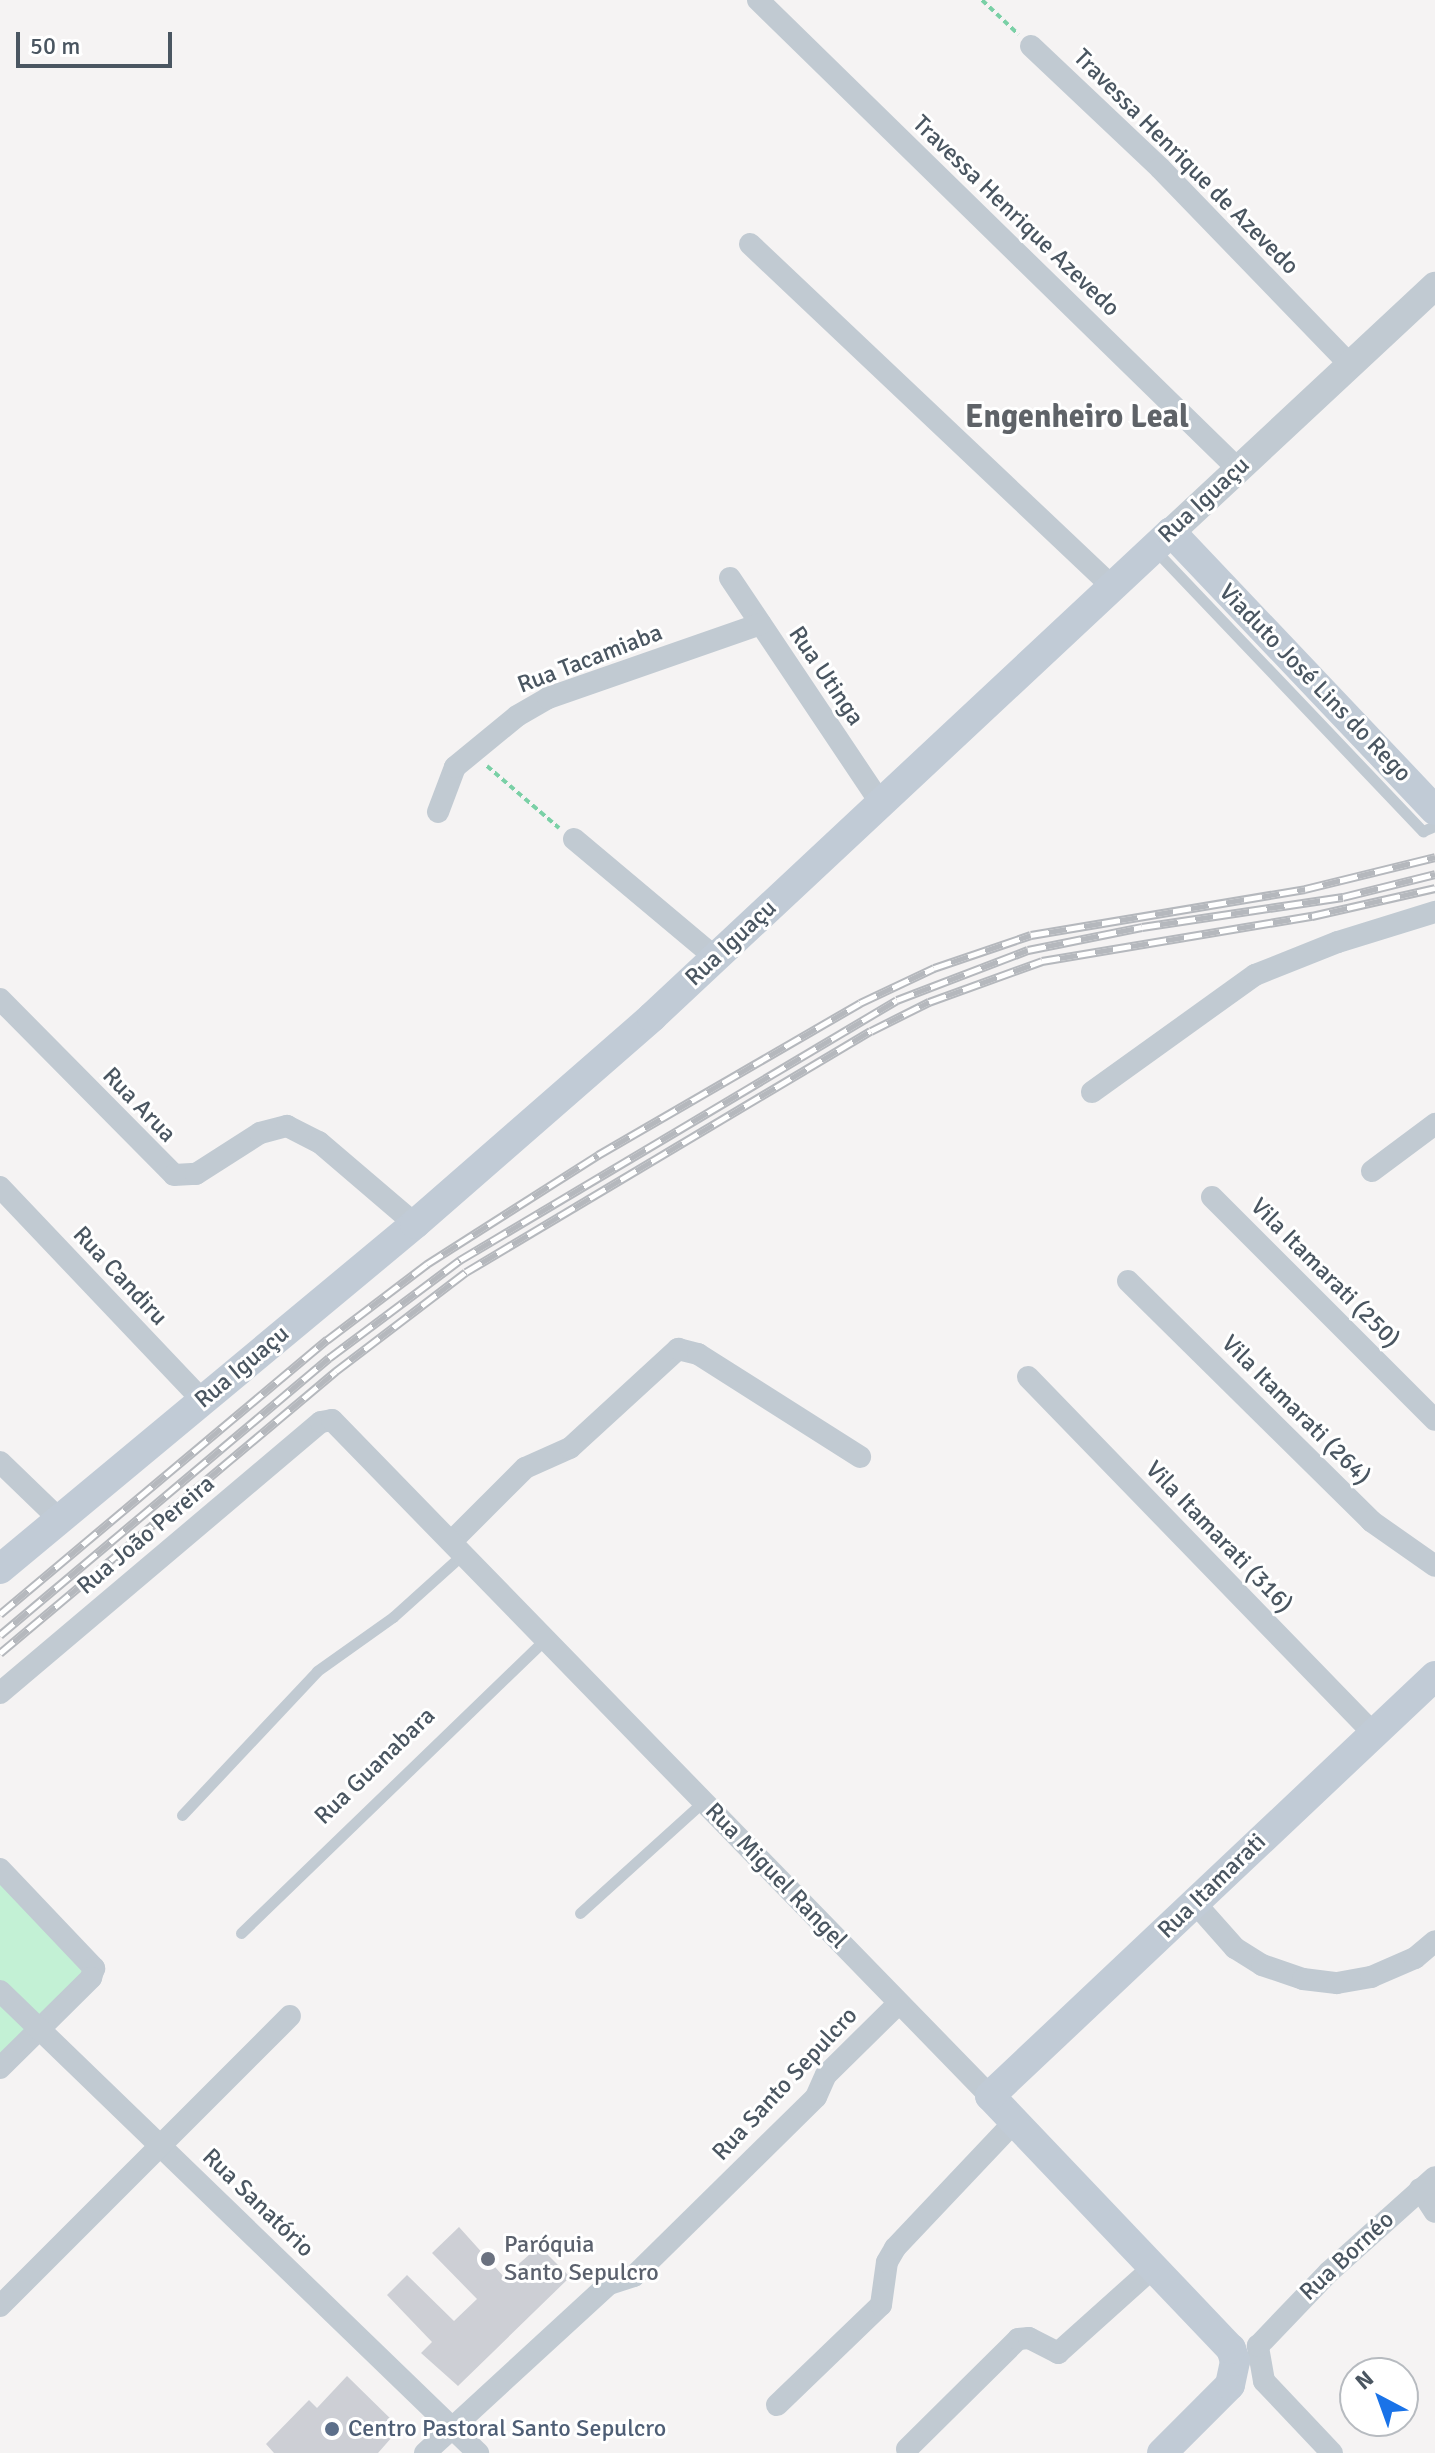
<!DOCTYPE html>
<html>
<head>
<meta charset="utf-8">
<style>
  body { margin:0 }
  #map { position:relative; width:1435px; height:2453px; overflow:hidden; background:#f5f3f3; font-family:Signika,sans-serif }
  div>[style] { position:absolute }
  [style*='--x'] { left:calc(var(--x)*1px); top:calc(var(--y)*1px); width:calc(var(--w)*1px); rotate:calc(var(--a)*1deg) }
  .green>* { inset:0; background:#c3f1d5 }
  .building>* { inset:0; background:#cdcfd5 }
  .path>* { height:4px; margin-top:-2px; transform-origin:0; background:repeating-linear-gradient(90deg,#7ad0a6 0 6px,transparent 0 10px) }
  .service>* { height:11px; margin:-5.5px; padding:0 5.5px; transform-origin:5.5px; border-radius:5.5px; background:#c1cad2 }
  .minor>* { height:22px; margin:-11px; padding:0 11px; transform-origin:11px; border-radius:11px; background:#c1cad2 }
  .tertiary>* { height:28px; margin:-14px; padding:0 14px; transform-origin:14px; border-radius:14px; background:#c1cad2 }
  .secondary>* { height:30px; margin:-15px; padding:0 15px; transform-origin:15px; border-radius:15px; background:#c1cbd6 }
  .rail>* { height:9px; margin-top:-4.5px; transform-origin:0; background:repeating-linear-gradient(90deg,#fff 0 18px,#b5b8bd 0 36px); box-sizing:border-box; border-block:2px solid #b5b8bd }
  .dots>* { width:22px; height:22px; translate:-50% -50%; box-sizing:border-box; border:4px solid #fff; border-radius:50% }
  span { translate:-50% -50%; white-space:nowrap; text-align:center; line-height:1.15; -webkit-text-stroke:6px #fff; paint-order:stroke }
  .street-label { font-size:24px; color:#4a5661 }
  .worship-label { font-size:24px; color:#5b616d }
  .left { translate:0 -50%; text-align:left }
  .service-label { font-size:24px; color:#4e5e75 }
  .district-label { font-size:32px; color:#5f6368; font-weight:700 }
  .north { position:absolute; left:1339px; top:2357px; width:80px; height:80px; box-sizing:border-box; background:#fff; border:2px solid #b7bbc0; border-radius:50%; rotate:319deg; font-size:22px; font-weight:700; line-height:32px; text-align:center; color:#4a5661 }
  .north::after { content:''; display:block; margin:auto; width:28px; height:36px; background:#1a73e8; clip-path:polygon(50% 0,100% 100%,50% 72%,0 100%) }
  .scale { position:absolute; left:16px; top:32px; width:156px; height:36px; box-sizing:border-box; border:4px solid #4a5661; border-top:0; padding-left:10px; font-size:24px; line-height:28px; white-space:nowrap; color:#4a5661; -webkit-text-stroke:6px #fff; paint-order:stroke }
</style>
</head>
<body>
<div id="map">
  <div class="green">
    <div style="clip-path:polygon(0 1880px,81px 1960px,82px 1973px,0 2055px)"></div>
  </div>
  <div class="building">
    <div style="clip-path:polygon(459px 2227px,504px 2277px,539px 2246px,570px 2277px,458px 2386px,421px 2353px,432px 2342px,387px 2295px,407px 2275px,454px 2321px,477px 2299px,432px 2253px)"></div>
    <div style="clip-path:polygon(347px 2376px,400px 2428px,378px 2453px,274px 2453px,266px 2444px,309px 2400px,317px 2408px)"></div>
  </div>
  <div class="path">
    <div style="--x:982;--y:0;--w:50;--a:43.4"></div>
    <div style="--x:487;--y:766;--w:95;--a:40.7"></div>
  </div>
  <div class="service">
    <div style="--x:1154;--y:549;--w:390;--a:46.4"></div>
    <div style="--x:1423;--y:831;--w:13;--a:-23"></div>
    <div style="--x:182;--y:1815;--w:197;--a:-46.8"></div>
    <div style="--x:317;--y:1671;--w:93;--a:-35.4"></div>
    <div style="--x:393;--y:1617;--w:94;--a:-42"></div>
    <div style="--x:580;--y:1913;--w:167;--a:-42.1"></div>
    <div style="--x:241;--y:1933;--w:425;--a:-44"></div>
  </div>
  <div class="minor">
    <div style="--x:758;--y:0;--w:671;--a:44.34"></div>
    <div style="--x:1031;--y:46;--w:178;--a:43.4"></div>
    <div style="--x:1160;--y:168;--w:272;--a:46"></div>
    <div style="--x:750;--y:244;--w:498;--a:43.4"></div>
    <div style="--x:730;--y:578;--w:270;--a:56.2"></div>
    <div style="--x:438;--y:812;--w:48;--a:-69.3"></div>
    <div style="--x:455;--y:767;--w:80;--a:-39.4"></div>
    <div style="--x:517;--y:716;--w:36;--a:-30"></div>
    <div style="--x:548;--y:698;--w:225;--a:-19.2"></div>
    <div style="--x:574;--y:839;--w:185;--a:40"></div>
    <div style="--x:0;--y:999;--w:247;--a:45.3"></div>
    <div style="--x:174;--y:1175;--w:22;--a:-3"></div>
    <div style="--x:196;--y:1174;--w:76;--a:-32.6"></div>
    <div style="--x:260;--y:1133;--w:28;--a:-15"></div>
    <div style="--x:287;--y:1126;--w:36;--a:27"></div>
    <div style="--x:319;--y:1142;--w:126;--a:40.5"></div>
    <div style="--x:1092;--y:1092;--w:201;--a:-35.7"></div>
    <div style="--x:1255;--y:975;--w:89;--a:-21.7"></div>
    <div style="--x:1338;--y:942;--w:102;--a:-17.2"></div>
    <div style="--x:1372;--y:1171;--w:79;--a:-36.7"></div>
    <div style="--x:0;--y:1187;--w:294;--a:46.5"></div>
    <div style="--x:1212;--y:1197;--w:315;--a:45"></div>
    <div style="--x:1128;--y:1281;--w:342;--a:44.6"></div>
    <div style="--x:1371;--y:1521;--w:78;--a:35.1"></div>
    <div style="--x:1028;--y:1377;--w:496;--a:45.9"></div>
    <div style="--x:0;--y:1462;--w:82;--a:44"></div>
    <div style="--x:453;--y:1540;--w:102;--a:-45"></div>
    <div style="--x:525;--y:1468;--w:49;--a:-24"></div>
    <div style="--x:570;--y:1448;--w:147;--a:-42.5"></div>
    <div style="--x:678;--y:1349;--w:21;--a:14"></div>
    <div style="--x:698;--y:1354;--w:192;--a:32.4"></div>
    <div style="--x:0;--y:1693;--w:420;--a:-40.2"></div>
    <div style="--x:321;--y:1422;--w:11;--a:-10"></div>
    <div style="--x:332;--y:1420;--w:943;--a:45.77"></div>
    <div style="--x:0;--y:1869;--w:137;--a:46.5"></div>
    <div style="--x:94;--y:1968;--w:10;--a:107"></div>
    <div style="--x:91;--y:1978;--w:128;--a:135.3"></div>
    <div style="--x:1195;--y:1903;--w:60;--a:48.4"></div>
    <div style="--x:1235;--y:1948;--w:32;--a:32"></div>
    <div style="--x:1262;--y:1965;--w:43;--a:18.9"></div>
    <div style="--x:1303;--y:1979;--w:34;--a:7"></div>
    <div style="--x:1337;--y:1983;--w:35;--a:-10"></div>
    <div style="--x:1371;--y:1977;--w:48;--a:-23.4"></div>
    <div style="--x:1415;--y:1958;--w:26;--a:-40"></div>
    <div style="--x:0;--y:1991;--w:665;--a:44.02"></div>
    <div style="--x:1420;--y:2189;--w:27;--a:57"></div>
    <div style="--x:0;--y:2306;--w:410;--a:-45"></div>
    <div style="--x:777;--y:2405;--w:144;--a:-43.9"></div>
    <div style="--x:881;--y:2305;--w:43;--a:-82.1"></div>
    <div style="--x:887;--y:2262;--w:16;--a:-60"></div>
    <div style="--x:895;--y:2248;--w:173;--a:-46.6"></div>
    <div style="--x:907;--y:2449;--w:156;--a:-44.7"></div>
    <div style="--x:1018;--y:2339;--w:11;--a:-5"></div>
    <div style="--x:1029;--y:2338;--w:33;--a:27"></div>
    <div style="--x:1058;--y:2353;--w:129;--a:-41.9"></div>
    <div style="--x:425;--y:2453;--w:250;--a:-42.6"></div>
    <div style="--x:609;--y:2284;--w:26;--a:-18"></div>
    <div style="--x:634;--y:2276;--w:255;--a:-44.5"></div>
    <div style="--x:816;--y:2097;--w:24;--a:-66"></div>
    <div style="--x:826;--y:2075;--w:101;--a:-44.6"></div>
    <div style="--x:1332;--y:2453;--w:99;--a:-133.4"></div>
    <div style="--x:1264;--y:2381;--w:36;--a:-100"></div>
    <div style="--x:1258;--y:2346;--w:103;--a:-46.2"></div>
    <div style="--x:1329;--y:2272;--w:142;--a:-41.9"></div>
  </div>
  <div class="tertiary">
    <div style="--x:1171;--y:532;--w:361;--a:-43"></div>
  </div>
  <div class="secondary">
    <div style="--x:0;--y:1569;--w:540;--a:-39.74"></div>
    <div style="--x:415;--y:1224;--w:315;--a:-41.1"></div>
    <div style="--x:652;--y:1017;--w:710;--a:-43.06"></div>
    <div style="--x:1171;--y:532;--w:383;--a:46.5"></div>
    <div style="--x:1162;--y:2453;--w:96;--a:-45"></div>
    <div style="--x:1230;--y:2385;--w:25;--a:-78"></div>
    <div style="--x:1235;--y:2361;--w:13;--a:-108"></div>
    <div style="--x:1231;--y:2349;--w:349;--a:-133.6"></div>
    <div style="--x:990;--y:2096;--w:612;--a:-43.34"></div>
  </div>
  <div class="rail">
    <div style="--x:0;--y:1614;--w:427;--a:-40"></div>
    <div style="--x:327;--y:1340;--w:126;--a:-37.2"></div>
    <div style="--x:427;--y:1264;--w:203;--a:-32.5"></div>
    <div style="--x:598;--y:1155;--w:303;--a:-30.1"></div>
    <div style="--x:860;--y:1003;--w:82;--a:-25.3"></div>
    <div style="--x:934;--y:968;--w:102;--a:-18.8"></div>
    <div style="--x:1031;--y:935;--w:278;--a:-9.5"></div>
    <div style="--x:1305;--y:889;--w:134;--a:-13.8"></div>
    <div style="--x:0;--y:1635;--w:430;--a:-40.1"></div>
    <div style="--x:329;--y:1358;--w:164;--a:-36.8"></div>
    <div style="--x:460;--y:1260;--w:508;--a:-30.75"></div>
    <div style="--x:897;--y:1000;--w:140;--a:-20.9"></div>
    <div style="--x:1028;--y:950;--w:116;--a:-11.4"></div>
    <div style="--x:1142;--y:927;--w:203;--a:-8.5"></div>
    <div style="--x:1343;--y:897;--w:95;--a:-14"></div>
    <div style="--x:0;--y:1653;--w:439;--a:-40"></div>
    <div style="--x:336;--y:1371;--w:163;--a:-37.3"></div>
    <div style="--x:466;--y:1272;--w:471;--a:-30.8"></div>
    <div style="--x:871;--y:1031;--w:65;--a:-26.6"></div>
    <div style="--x:929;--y:1002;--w:120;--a:-19.9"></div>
    <div style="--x:1042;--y:961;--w:274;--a:-9.5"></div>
    <div style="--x:1312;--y:916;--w:126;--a:-12.8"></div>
  </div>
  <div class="dots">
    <div style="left:488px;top:2259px;background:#6b7280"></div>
    <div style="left:332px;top:2429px;background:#5c6f8a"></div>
  </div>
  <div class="street-label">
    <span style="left:1186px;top:162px;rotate:45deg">Travessa Henrique de Azevedo</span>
    <span style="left:1016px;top:216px;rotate:44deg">Travessa Henrique Azevedo</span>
    <span style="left:1204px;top:500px;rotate:-43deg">Rua Iguaçu</span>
    <span style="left:590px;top:659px;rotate:-21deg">Rua Tacamiaba</span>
    <span style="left:826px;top:676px;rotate:56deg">Rua Utinga</span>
    <span style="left:1315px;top:683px;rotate:46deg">Viaduto José Lins do Rego</span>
    <span style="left:731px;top:943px;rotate:-43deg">Rua Iguaçu</span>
    <span style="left:139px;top:1105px;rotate:46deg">Rua Arua</span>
    <span style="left:1325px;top:1273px;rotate:45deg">Vila Itamarati (250)</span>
    <span style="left:120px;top:1276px;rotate:47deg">Rua Candiru</span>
    <span style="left:242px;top:1367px;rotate:-40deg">Rua Iguaçu</span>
    <span style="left:1296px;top:1410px;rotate:45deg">Vila Itamarati (264)</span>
    <span style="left:146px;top:1535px;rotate:-40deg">Rua João Pereira</span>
    <span style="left:1219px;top:1537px;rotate:46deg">Vila Itamarati (316)</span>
    <span style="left:375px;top:1766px;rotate:-44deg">Rua Guanabara</span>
    <span style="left:776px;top:1876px;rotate:46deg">Rua Miguel Rangel</span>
    <span style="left:1212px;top:1886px;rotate:-44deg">Rua Itamarati</span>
    <span style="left:785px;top:2084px;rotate:-47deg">Rua Santo Sepulcro</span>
    <span style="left:258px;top:2203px;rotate:44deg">Rua Sanatório</span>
    <span style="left:1347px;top:2256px;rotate:-43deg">Rua Bornéo</span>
  </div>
  <div class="worship-label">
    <span class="left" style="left:504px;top:2259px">Paróquia<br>Santo Sepulcro</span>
  </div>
  <div class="service-label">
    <span class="left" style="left:348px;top:2429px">Centro Pastoral Santo Sepulcro</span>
  </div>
  <div class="district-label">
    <span style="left:1077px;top:417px">Engenheiro Leal</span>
  </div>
  <div class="north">N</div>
  <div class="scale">50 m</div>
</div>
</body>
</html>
